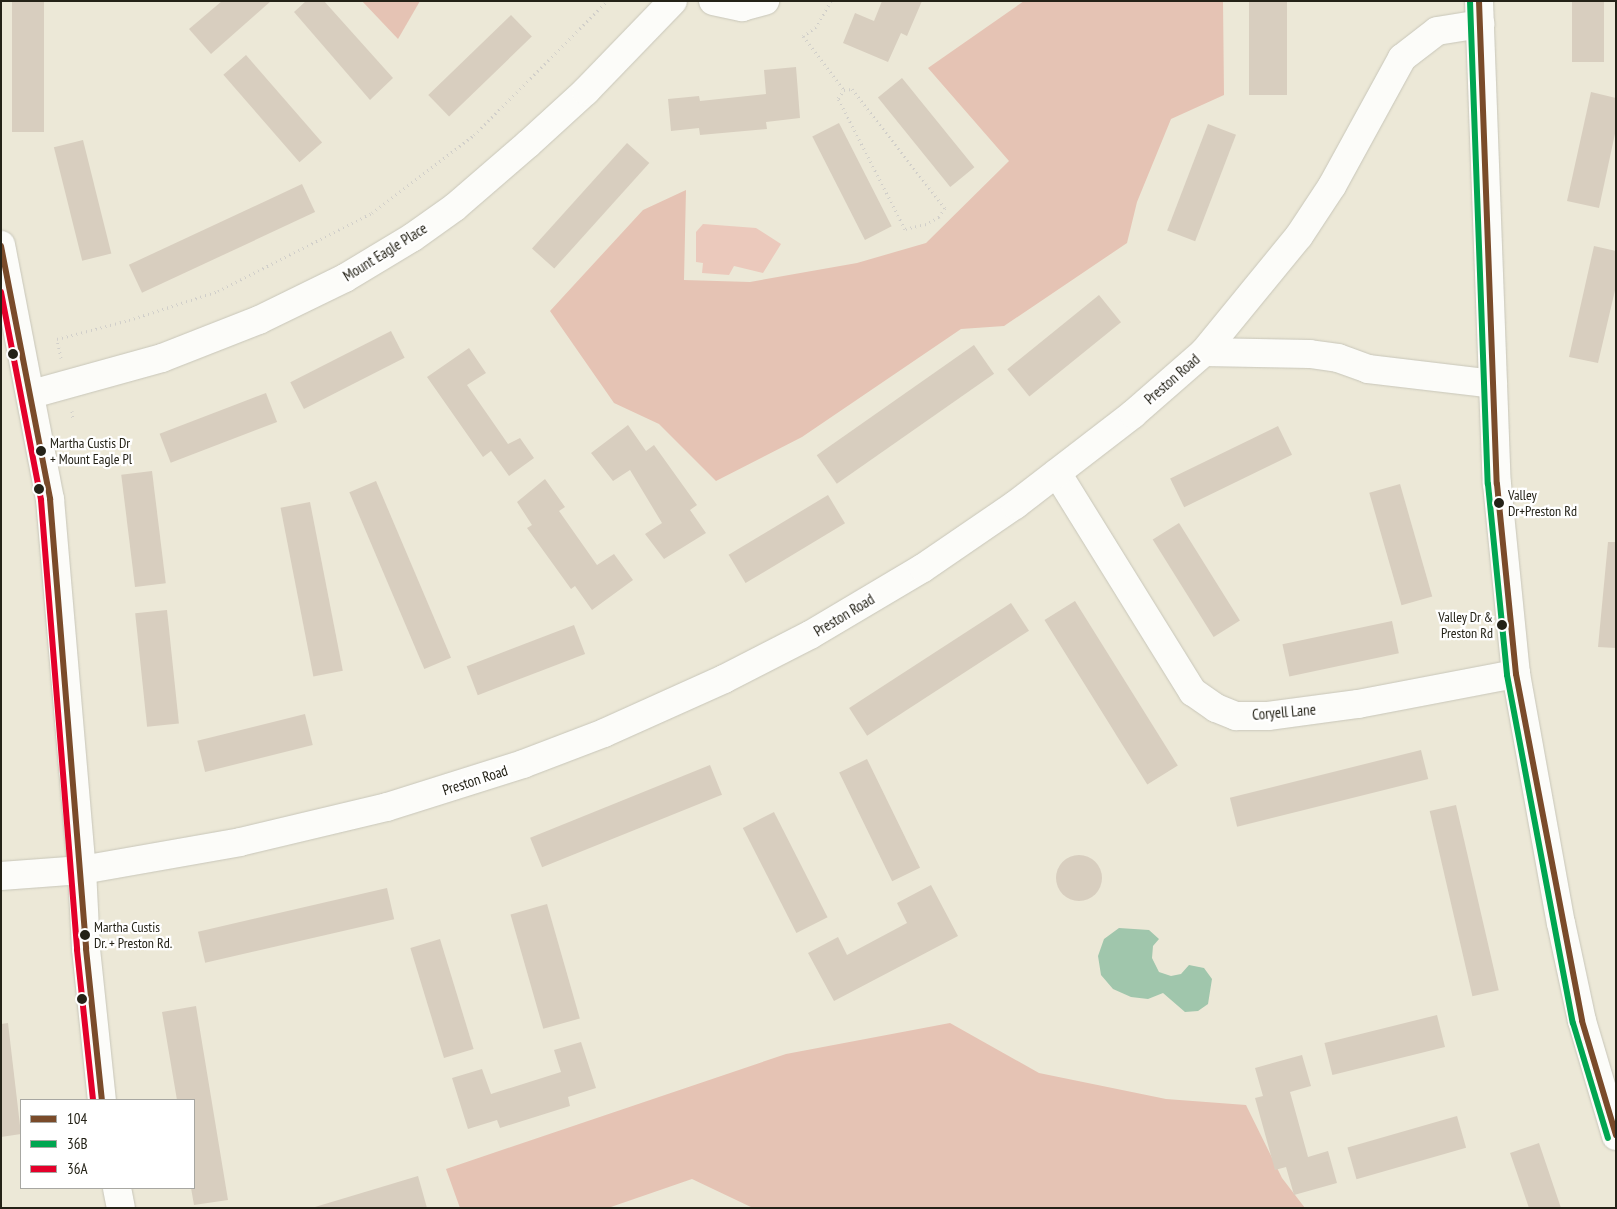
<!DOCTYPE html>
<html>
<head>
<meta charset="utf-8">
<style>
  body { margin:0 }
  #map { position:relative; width:1617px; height:1209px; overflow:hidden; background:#ece8d7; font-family:"PT Sans Narrow",sans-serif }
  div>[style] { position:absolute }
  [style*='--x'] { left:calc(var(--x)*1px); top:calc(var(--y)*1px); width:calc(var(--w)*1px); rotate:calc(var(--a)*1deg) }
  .green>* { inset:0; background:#ebc9bc }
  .forest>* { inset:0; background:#e5c3b4 }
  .water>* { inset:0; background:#a0c6ac }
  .building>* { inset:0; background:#d8cebf; transform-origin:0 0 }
  .round { border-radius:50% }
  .path>* { height:3px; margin-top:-1.5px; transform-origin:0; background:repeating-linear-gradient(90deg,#d1cfca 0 1px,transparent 0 5px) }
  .roads { filter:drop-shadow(0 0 1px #c8c6b9) drop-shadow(0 0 1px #c8c6b9) }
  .minor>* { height:28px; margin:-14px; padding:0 14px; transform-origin:14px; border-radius:14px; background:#fcfcf9 }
  .bus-1>* { height:6px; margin:-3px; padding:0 3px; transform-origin:3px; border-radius:3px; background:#7a4b2a }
  .bus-2>* { height:6px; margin:-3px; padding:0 3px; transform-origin:3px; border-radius:3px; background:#00a651 }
  .bus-3>* { height:6px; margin:-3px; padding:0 3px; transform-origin:3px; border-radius:3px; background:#e4002b }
  .dots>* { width:14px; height:14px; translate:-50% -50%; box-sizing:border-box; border:2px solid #fff; border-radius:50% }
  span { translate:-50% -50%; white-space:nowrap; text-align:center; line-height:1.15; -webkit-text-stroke:4.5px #fff; paint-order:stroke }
  .bus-label { font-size:14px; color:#242217 }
  .left { translate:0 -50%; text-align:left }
  .right { translate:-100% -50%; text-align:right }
  .street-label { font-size:15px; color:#242217 }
  .frame { position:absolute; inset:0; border:2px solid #242217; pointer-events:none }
  .legend { position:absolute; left:20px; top:1099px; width:175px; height:90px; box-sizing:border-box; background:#fff; border:1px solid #a7a7a2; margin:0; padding:6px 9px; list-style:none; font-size:15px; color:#242217 }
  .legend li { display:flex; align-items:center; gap:10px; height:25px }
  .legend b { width:25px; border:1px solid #a7a7a2 }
</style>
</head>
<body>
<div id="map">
  <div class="green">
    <div style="clip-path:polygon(703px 224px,756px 228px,781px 244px,763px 273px,734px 266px,729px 275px,702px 273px,703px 263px,696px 262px,696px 232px)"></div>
  </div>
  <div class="forest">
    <div style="clip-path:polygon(362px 1px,420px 1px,398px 39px)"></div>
    <div style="clip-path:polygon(1024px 1px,1223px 1px,1224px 95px,1171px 119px,1137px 202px,1127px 243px,1004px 326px,961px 329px,802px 437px,716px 481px,659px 424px,614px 403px,550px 311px,643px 210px,686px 190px,684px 280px,750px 282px,857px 263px,926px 243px,1009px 161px,928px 68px)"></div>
    <div style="clip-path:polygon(950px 1023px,1039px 1073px,1166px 1099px,1246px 1105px,1282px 1178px,1305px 1208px,753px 1208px,692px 1179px,608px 1208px,460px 1208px,446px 1169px,786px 1054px)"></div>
  </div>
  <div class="water">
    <div style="clip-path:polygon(1119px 928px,1149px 930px,1159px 939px,1153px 946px,1152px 958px,1159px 972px,1171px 976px,1181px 974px,1189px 965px,1204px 968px,1212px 979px,1208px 1004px,1198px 1011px,1185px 1012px,1163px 993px,1148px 999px,1131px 997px,1113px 989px,1101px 975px,1098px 956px,1104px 939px)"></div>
  </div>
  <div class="building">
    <div style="left:12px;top:1px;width:32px;height:131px"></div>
    <div style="clip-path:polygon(222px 1px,271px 1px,211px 54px,189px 29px)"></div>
    <div style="clip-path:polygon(306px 1px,324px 1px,393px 78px,370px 100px,294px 12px)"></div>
    <div style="clip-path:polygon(882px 1px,922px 1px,907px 36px,901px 33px,888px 62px,843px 43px,855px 13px,874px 21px)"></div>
    <div style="left:1249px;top:1px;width:38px;height:94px"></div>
    <div style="left:1572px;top:1px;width:32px;height:61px"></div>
    <div style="left:511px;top:15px;width:30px;height:115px;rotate:46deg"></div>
    <div style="left:246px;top:55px;width:116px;height:30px;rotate:49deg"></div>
    <div style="clip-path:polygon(796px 67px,800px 118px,766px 122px,767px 129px,700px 135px,699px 128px,671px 131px,668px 99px,699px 96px,700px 101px,766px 94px,764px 70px)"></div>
    <div style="left:902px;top:78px;width:115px;height:31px;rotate:51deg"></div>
    <div style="clip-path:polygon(1591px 92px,1616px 98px,1616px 129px,1599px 208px,1567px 201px)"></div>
    <div style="left:839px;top:123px;width:116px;height:30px;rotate:63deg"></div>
    <div style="left:1208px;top:124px;width:30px;height:114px;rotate:21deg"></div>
    <div style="left:83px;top:140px;width:117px;height:30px;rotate:76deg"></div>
    <div style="left:627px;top:143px;width:30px;height:142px;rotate:42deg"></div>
    <div style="left:302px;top:184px;width:31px;height:191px;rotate:65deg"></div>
    <div style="clip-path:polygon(1594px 246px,1616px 251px,1616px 286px,1598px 363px,1569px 357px)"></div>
    <div style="left:1099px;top:295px;width:35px;height:118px;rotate:51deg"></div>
    <div style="left:391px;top:331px;width:30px;height:113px;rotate:63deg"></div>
    <div style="left:974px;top:345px;width:35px;height:192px;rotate:55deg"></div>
    <div style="clip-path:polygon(469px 348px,486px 373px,467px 385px,508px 444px,520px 438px,534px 458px,509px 476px,491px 451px,483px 457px,427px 377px)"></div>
    <div style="left:266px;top:393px;width:31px;height:114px;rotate:69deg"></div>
    <div style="clip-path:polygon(628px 425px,646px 451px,654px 445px,697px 505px,690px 510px,706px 533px,664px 559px,645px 534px,662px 523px,630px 470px,613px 481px,591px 453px)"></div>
    <div style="left:1278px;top:426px;width:32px;height:120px;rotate:64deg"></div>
    <div style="left:152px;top:471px;width:113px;height:31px;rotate:83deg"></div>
    <div style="clip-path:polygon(545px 479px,565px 507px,559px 511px,597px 565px,614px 554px,633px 580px,592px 610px,575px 586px,571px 589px,527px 528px,532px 525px,517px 502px)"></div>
    <div style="left:376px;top:481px;width:192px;height:29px;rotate:67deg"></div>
    <div style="left:1400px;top:484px;width:117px;height:32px;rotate:74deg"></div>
    <div style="left:828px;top:495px;width:33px;height:116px;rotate:59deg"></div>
    <div style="left:310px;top:502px;width:172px;height:30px;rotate:79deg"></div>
    <div style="left:1179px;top:523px;width:115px;height:31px;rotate:58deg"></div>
    <div style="clip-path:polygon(1608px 542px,1616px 542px,1616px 648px,1598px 647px)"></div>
    <div style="left:1075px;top:601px;width:194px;height:36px;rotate:58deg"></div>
    <div style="left:1011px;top:603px;width:33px;height:193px;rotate:57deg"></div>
    <div style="left:167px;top:610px;width:114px;height:32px;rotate:84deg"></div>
    <div style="left:1392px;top:621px;width:33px;height:112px;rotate:78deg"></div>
    <div style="left:574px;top:625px;width:31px;height:115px;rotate:69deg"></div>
    <div style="left:305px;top:714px;width:32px;height:111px;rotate:76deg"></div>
    <div style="left:1421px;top:750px;width:30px;height:197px;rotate:76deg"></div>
    <div style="left:867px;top:759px;width:121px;height:31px;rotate:64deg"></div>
    <div style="left:710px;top:765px;width:32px;height:194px;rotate:68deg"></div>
    <div style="left:1456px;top:805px;width:190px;height:27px;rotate:77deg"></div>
    <div style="left:774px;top:812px;width:118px;height:35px;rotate:63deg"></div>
    <div class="round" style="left:1056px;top:855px;width:46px;height:46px"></div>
    <div style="clip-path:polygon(931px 885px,958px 936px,834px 1001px,808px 953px,838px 937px,847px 955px,907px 923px,897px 903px)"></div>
    <div style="left:387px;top:888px;width:32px;height:194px;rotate:77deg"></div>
    <div style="left:547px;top:904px;width:119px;height:38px;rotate:74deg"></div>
    <div style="left:440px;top:939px;width:115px;height:31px;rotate:73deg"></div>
    <div style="clip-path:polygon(196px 1006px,228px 1200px,194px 1205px,191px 1188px,194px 1188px,194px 1100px,177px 1100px,162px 1012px)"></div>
    <div style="left:1437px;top:1015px;width:33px;height:116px;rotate:76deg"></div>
    <div style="clip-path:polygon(8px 1023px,21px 1134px,1px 1137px,1px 1024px)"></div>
    <div style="clip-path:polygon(581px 1042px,596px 1088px,568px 1097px,570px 1106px,500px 1128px,497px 1120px,468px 1129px,452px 1078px,482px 1069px,491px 1094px,561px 1072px,554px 1050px)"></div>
    <div style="clip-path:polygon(1302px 1055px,1311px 1086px,1290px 1092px,1308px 1157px,1328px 1151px,1337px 1183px,1294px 1195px,1286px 1167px,1275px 1170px,1255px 1098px,1263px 1096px,1255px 1068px)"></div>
    <div style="left:1457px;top:1116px;width:33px;height:114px;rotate:74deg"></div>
    <div style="clip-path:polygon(1539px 1143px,1561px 1208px,1529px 1208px,1510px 1153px)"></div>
    <div style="clip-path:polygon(418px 1176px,427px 1208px,315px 1208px,315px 1207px)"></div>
  </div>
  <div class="path">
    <div style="--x:831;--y:1;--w:30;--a:120"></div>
    <div style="--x:816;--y:27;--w:16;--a:145"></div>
    <div style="--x:803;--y:36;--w:68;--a:52.8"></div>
    <div style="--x:852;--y:89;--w:151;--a:52"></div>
    <div style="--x:945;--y:208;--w:11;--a:124"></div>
    <div style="--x:939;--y:217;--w:15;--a:152"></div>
    <div style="--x:926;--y:224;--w:22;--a:167"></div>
    <div style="--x:905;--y:229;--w:147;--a:-117.1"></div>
    <div style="--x:838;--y:98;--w:10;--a:-53"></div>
    <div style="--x:844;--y:90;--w:8;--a:-7"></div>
    <div style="--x:61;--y:358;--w:19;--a:-102"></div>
    <div style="--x:57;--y:339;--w:74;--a:-14.8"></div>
    <div style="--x:129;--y:320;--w:94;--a:-18"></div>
    <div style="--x:218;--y:291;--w:173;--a:-26.9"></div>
    <div style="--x:372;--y:213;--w:128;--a:-37.4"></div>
    <div style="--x:474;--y:135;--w:189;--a:-45.2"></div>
    <div style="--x:72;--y:411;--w:9;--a:84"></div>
  </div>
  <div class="roads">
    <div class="minor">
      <div style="--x:713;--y:1;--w:30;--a:12"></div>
      <div style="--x:742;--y:7;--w:24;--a:-15"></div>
      <div style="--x:1479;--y:1;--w:483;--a:87.9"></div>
      <div style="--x:1497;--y:484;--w:191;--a:84.3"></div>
      <div style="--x:1516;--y:674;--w:253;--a:79.8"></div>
      <div style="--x:1561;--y:923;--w:100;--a:77.9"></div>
      <div style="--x:1582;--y:1021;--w:120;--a:73.5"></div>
      <div style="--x:1;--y:245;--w:259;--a:79.1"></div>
      <div style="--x:50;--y:499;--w:372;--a:85.1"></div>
      <div style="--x:82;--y:870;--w:79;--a:87.1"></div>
      <div style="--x:86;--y:949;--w:152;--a:84"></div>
      <div style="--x:1204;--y:352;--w:106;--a:1.1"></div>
      <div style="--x:1310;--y:354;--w:28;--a:8"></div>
      <div style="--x:1338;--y:358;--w:32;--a:20"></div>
      <div style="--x:1368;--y:369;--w:126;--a:6.8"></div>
      <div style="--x:32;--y:394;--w:135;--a:-15.5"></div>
      <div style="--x:162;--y:358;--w:104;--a:-21.4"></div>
      <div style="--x:259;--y:320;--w:96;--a:-26"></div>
      <div style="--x:345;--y:278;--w:79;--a:-31.1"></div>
      <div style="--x:413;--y:237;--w:52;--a:-35.5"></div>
      <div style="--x:455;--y:207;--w:96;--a:-40.8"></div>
      <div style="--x:528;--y:144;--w:79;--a:-42.4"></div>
      <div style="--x:586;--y:91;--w:125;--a:-46"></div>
      <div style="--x:1057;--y:473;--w:258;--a:58.2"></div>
      <div style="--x:1193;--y:692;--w:28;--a:35"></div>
      <div style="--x:1216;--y:708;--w:22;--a:22"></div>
      <div style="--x:1236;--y:716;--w:32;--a:0"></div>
      <div style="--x:1268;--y:716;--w:91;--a:-7.6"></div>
      <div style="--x:1358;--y:704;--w:161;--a:-10.8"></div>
      <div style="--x:1;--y:876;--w:81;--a:-4.2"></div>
      <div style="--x:82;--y:870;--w:160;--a:-10"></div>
      <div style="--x:240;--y:842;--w:151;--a:-13.4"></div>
      <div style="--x:387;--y:807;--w:143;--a:-17.5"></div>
      <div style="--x:523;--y:764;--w:87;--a:-20.9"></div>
      <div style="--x:604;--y:733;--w:132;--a:-24.2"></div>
      <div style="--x:724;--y:679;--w:97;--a:-27.1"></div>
      <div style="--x:810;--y:635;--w:131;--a:-30.7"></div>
      <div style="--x:923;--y:568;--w:112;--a:-34.4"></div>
      <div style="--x:1015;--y:505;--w:149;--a:-37.6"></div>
      <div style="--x:1133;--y:414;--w:94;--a:-41.1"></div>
      <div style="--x:1204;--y:352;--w:150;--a:-50.7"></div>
      <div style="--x:1299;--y:236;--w:60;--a:-56.6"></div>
      <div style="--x:1332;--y:186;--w:146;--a:-61.3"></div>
      <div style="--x:1402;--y:58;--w:44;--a:-37.6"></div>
      <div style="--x:1437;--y:31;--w:44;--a:-9.2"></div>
      <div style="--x:117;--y:1188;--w:20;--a:79"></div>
    </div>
  </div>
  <div class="bus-1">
    <div style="--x:1479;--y:1;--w:483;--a:87.9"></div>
    <div style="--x:1497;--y:484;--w:191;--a:84.3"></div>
    <div style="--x:1516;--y:674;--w:353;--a:79.2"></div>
    <div style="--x:1582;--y:1021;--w:119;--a:73.4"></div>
    <div style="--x:1;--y:246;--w:258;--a:79"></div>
    <div style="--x:50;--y:499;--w:451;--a:85.4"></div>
    <div style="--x:86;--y:949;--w:152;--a:84"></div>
  </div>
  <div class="bus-2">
    <div style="--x:1470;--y:1;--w:483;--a:87.9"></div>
    <div style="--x:1488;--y:484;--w:192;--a:84.3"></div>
    <div style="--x:1507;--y:675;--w:354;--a:79.3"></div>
    <div style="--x:1573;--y:1023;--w:120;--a:73.1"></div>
  </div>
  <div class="bus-3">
    <div style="--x:1;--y:292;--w:212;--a:79.1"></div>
    <div style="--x:41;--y:500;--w:451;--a:85.4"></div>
    <div style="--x:77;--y:950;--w:151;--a:83.9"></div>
  </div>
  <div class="dots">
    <div style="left:13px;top:354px;background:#242217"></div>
    <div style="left:41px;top:451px;background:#242217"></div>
    <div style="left:39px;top:489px;background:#242217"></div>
    <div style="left:1499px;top:503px;background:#242217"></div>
    <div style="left:1502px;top:625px;background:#242217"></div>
    <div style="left:85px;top:935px;background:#242217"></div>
    <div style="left:82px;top:999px;background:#242217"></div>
  </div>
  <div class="bus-label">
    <span class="left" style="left:50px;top:451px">Martha Custis Dr<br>+ Mount Eagle Pl</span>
    <span class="left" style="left:1508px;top:503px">Valley<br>Dr+Preston Rd</span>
    <span class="right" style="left:1493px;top:625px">Valley Dr &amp;<br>Preston Rd</span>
    <span class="left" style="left:94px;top:935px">Martha Custis<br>Dr. + Preston Rd.</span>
  </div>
  <div class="street-label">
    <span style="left:385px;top:252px;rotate:-32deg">Mount Eagle Place</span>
    <span style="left:1172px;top:379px;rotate:-41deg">Preston Road</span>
    <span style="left:844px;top:615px;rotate:-31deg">Preston Road</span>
    <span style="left:1284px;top:712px;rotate:-5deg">Coryell Lane</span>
    <span style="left:475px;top:780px;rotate:-18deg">Preston Road</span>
  </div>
  <div class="frame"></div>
  <ul class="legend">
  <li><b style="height:6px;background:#7a4b2a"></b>104</li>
  <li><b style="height:6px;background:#00a651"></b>36B</li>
  <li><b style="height:6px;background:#e4002b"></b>36A</li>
  </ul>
</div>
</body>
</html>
